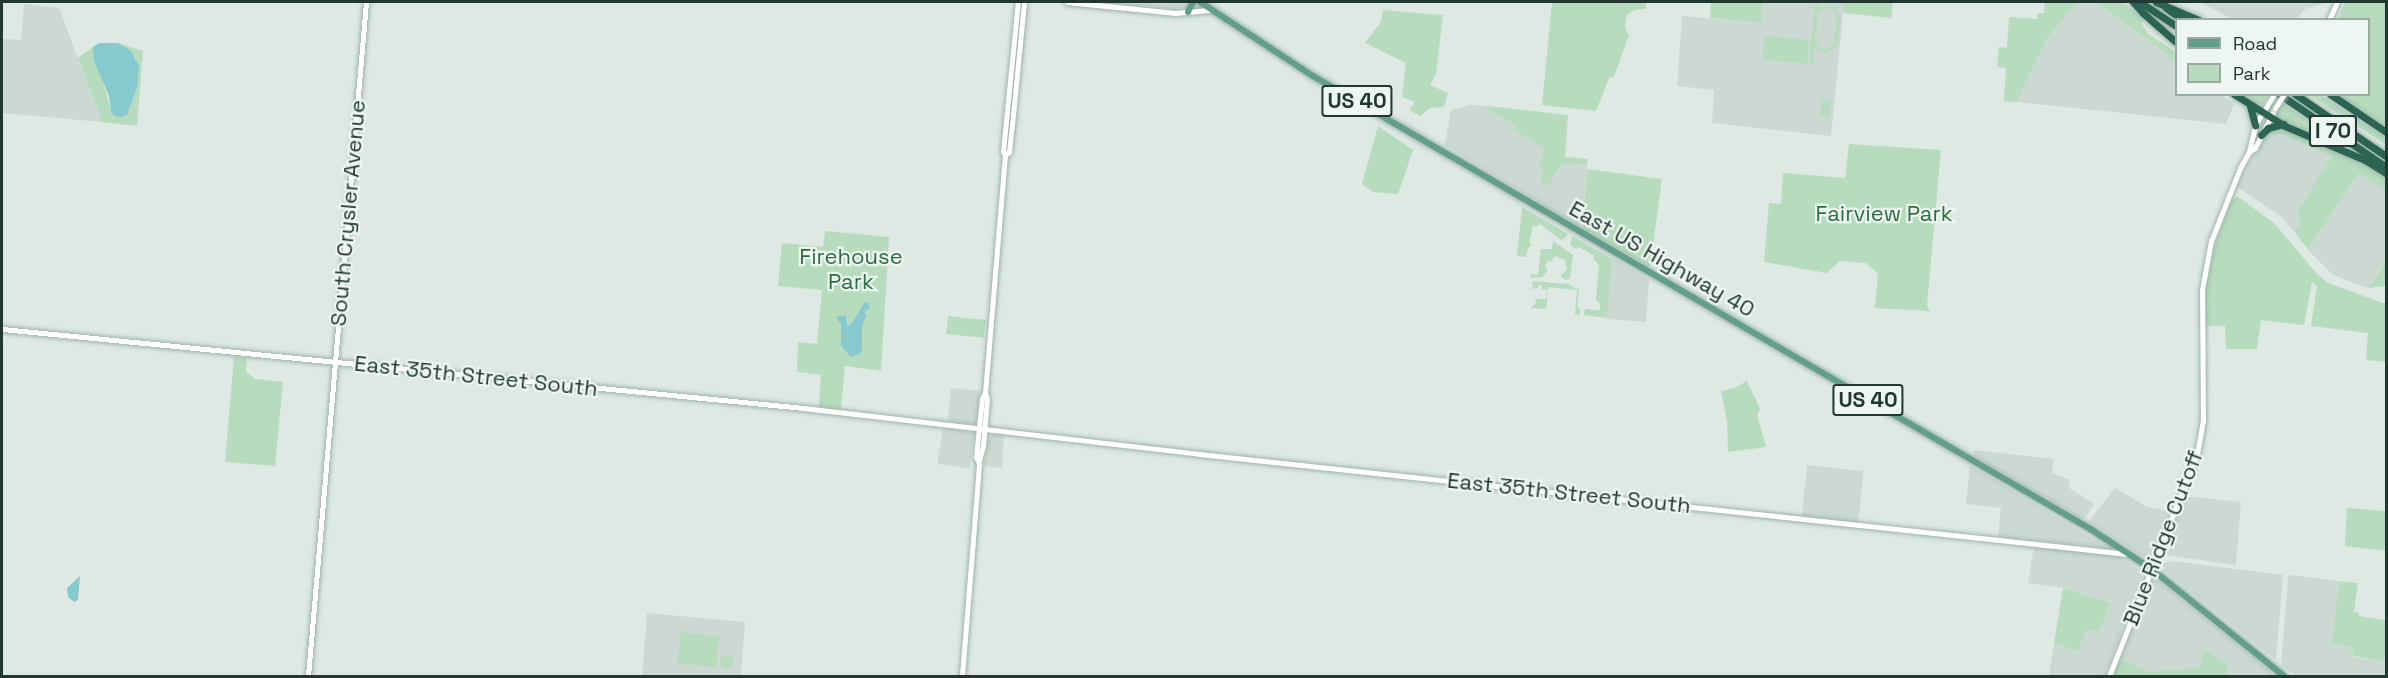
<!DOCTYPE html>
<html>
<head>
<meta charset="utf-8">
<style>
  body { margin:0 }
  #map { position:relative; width:2388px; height:678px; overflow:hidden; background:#dee9e3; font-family:"Space Grotesk",sans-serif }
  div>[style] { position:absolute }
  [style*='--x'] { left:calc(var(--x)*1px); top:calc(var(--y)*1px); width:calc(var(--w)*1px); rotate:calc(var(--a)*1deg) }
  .built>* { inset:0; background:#ccd9d2; transform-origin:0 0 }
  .green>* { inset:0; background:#b6dbbd; transform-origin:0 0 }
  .round { border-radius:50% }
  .water>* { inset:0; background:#86c9ce }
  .roads { filter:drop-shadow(0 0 2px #9db5aa) drop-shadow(0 0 2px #9db5aa) }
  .secondary>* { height:5px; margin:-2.5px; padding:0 2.5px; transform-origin:2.5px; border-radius:2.5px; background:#fff }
  .primary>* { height:6px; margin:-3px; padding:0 3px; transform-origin:3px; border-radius:3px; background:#639e8a }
  .motorway>* { height:7px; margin:-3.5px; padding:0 3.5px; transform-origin:3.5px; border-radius:3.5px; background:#2c6454 }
  .bridges { filter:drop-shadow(0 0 2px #9db5aa) drop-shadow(0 0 2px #9db5aa) }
  .secondary-bridge>* { height:5px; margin:-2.5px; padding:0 2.5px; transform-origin:2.5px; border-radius:2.5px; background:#fff }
  span { translate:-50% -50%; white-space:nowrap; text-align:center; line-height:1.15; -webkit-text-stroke:4.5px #eef6f1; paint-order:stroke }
  .shield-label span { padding:2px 4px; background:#eef6f1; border:2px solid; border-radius:4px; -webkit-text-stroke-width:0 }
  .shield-label { font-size:21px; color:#203830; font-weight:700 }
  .street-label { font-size:22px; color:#203830 }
  .park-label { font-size:22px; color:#2b6e3f }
  .frame { position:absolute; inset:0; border:3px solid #203830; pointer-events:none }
  .legend { position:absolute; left:2175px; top:18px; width:195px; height:78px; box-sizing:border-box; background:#eef6f1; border:2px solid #9caaa4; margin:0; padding:8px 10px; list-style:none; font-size:18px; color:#203830 }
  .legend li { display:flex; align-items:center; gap:12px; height:30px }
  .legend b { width:30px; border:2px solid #9caaa4 }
</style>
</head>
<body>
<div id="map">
  <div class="built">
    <div style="clip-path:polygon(1101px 2px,1188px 2px,1190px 6px,1174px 9px)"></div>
    <div style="clip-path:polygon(1763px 2px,1844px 3px,1831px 136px,1712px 123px,1714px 90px,1677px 86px,1682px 16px,1761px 23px)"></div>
    <div style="clip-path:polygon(2078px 2px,2097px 2px,2176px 62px,2176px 94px,2221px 95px,2234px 104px,2226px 124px,2017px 102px,2047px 38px)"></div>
    <div style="clip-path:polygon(2200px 2px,2328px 2px,2305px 9px,2295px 20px,2232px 19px)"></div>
    <div style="clip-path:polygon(24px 4px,59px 8px,102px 122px,2px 113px,2px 39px,21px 40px)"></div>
    <div style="clip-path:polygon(1471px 105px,1488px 106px,1487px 110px,1516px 125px,1513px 129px,1546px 149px,1544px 172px,1548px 185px,1562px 163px,1587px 165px,1582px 228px,1445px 145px,1451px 110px)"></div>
    <div style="clip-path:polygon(2281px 134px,2332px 156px,2297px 212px,2300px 224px,2294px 231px,2279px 215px,2237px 187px,2237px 184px,2264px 135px)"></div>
    <div style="clip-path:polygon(2359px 173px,2386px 191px,2386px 260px,2368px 288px,2333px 275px,2308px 250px)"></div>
    <div style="clip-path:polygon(1612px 257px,1649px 280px,1646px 322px,1607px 319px)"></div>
    <div style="left:951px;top:388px;width:29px;height:34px;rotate:6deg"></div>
    <div style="left:943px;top:428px;width:32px;height:36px;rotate:9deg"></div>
    <div style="clip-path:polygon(992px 434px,1004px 435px,1002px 468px,984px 466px,987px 439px)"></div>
    <div style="clip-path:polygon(1974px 450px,2054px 459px,2052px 473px,2070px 480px,2069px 488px,2094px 504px,2085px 518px,2081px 518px,1973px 456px)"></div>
    <div style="left:1807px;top:465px;width:57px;height:53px;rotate:6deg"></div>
    <div style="clip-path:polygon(1970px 466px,1973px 467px,2108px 548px,1998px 537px,2001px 508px,1966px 504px)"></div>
    <div style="clip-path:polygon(2115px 488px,2147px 507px,2169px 511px,2151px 557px,2145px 558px,2089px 521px)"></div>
    <div style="clip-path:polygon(2185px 496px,2241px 502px,2236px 565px,2164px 555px)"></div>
    <div style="clip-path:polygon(2034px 546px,2118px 555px,2143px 573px,2105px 676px,2049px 676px,2054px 643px,2078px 651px,2087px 628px,2098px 632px,2109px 603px,2063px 588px,2028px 583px)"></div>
    <div style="clip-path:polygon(2172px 561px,2283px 575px,2276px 660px,2165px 571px,2163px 563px)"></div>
    <div style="clip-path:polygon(2291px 575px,2339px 581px,2332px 643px,2353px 647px,2352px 656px,2383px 662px,2386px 652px,2386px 676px,2296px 676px,2281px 665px,2288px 577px)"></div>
    <div style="clip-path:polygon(2156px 579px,2271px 672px,2273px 676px,2227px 676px,2227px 664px,2189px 670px,2150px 672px,2120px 659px,2152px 580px)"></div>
    <div style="clip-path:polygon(647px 613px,745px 622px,741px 676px,642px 676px)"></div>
  </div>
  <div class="green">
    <div style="clip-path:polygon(1552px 2px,1646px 2px,1646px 9px,1635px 10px,1627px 15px,1625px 27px,1629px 35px,1614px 77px,1609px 78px,1596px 111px,1542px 105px)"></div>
    <div style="clip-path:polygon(1711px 2px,1763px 2px,1761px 23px,1710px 18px)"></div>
    <div style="clip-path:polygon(1827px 2px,1893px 2px,1891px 18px,1843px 13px,1844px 3px)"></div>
    <div style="clip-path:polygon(2045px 2px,2078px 2px,2047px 38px,2017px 102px,2004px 101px,2006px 68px,1997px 67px,1999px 47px,2007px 48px,2009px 17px,2037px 19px,2038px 13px,2044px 13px)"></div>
    <div style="clip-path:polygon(2097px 2px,2122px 2px,2144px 19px,2141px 23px,2148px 34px,2176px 52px,2176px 62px)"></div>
    <div style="clip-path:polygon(2345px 2px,2386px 2px,2386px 129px,2335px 95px,2368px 94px,2368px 20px,2338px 19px)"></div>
    <div style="clip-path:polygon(evenodd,1815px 3px,1819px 3px,1819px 7px,1834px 6px,1841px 18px,1837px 46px,1826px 53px,1815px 49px,1813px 63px,1809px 63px,1815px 3px,1827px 7px,1835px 11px,1837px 18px,1834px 44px,1825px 50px,1818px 47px,1815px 39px,1818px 14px,1827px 7px)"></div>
    <div style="clip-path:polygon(1383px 10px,1443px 15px,1436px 74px,1430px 85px,1448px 93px,1444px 107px,1430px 108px,1420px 116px,1409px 110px,1415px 102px,1402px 97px,1406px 63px,1365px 43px,1381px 22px)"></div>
    <div style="left:1765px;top:36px;width:44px;height:24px;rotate:5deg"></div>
    <div style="clip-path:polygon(118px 43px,143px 51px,137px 126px,102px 122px,78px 58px,93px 47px,111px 110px,132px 97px,137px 88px,136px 58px)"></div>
    <div style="clip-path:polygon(2242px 95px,2269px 95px,2263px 104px,2258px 105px)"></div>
    <div style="clip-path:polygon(2310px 95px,2321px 95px,2386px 138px,2386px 145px)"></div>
    <div style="left:1822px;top:100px;width:9px;height:17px;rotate:6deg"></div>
    <div style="clip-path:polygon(2283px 104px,2348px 146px,2358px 154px,2278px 118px,2276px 112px)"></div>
    <div style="clip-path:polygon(1488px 106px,1568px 115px,1565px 157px,1588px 159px,1587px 165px,1562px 163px,1548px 186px,1540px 181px,1544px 172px,1539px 166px,1545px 149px,1513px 129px,1516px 125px,1487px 110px)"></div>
    <div style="clip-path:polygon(1378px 126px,1413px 150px,1398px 194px,1373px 192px,1362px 184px)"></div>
    <div style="clip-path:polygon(2279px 128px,2355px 157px,2386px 175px,2386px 191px,2359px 173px,2308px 250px,2294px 231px,2300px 224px,2297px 212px,2332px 156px,2281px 134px,2264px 135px)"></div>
    <div style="clip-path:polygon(1849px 144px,1941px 150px,1927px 305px,1930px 311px,1875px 308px,1878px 274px,1866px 263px,1840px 261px,1827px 273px,1764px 262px,1769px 203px,1781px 204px,1783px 173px,1845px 178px)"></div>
    <div style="clip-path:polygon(1587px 169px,1662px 179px,1650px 267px,1582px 228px)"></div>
    <div style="clip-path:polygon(2237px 196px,2274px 223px,2317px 274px,2328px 283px,2383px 303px,2386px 302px,2386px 362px,2366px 360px,2368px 333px,2311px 326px,2317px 286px,2312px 282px,2304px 325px,2261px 320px,2257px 349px,2226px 349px,2225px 326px,2204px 326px,2205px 291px,2212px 254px,2231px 201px)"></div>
    <div style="clip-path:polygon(1522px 207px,1568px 234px,1565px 238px,1561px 240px,1540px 224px,1537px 227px,1533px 226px,1529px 243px,1532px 244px,1528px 249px,1526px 257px,1517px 256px)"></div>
    <div style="clip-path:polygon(825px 231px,889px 237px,881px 371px,845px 366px,841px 410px,819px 407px,821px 375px,797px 372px,798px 342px,817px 344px,822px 290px,778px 286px,782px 243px,823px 247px)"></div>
    <div style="clip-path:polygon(1572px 236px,1612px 259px,1607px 318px,1584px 315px,1585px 309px,1600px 310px,1600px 304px,1596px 300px,1599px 265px,1593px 258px,1594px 256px,1579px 247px,1576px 249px,1570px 245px)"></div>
    <div style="clip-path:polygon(1553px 241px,1573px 255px,1570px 278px,1566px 280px,1560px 276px,1567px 270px,1565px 260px,1555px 256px,1551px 262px,1547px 261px,1545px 268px,1548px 270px,1542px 277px,1531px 278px,1531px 274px,1538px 275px,1541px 249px,1552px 249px)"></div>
    <div style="clip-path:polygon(2386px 260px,2386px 286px,2368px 288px,2377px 275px)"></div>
    <div style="clip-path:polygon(1533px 281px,1568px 284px,1579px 290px,1577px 308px,1580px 309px,1580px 315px,1575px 314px,1577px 290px,1548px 287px,1546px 309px,1530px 308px,1535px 305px,1536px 299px,1546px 299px,1547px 290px,1542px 289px,1541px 284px,1537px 288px,1532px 289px)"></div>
    <div style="left:948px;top:316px;width:38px;height:18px;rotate:6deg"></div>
    <div style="clip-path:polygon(234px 357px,247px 358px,246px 372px,256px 379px,283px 382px,275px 466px,225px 462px)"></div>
    <div style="clip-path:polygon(1747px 381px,1760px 409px,1757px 415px,1766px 447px,1728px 452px,1727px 422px,1721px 391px,1734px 388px)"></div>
    <div style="clip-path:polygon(2347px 508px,2386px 511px,2386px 551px,2345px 546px)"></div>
    <div style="clip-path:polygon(2339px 581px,2358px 583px,2354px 612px,2359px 613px,2359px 616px,2386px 620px,2386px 652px,2383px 662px,2352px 655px,2353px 647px,2332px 643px)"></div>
    <div style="clip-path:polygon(2063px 588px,2110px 603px,2099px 632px,2087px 629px,2078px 651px,2054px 643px)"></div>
    <div style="left:681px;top:632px;width:39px;height:31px;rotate:7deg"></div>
    <div style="clip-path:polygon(2206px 650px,2227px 664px,2227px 676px,2114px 676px,2120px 659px,2150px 672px,2200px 668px,2201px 660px)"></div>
    <div class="round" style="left:720px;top:655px;width:14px;height:14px"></div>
  </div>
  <div class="water">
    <div style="clip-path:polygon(99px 43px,118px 43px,131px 51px,139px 66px,137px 88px,127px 115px,122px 117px,114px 116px,111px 110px,109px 96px,94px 61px,93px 47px)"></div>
    <div style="clip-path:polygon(867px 302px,870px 308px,864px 312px,866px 315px,862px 327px,862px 349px,860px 354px,851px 357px,841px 346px,841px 324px,836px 317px,846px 315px,847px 327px,852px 323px,864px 303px)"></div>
    <div style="clip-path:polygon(80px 576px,78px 600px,74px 602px,68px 597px,67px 588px)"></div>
  </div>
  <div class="roads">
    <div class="secondary">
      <div style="--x:1067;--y:2;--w:109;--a:5.8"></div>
      <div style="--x:1175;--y:13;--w:37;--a:-5"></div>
      <div style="--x:2329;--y:20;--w:20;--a:-66"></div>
      <div style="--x:2249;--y:152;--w:28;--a:-77"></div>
      <div style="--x:2255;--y:125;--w:36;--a:-58"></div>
      <div style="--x:1005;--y:155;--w:5;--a:-37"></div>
      <div style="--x:1009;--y:152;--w:27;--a:-84"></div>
      <div style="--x:1012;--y:125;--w:124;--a:-84.4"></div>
      <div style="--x:2;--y:329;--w:805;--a:5.63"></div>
      <div style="--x:803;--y:408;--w:399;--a:6.6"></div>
      <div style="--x:1199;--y:454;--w:934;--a:6.14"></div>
      <div style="--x:979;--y:460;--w:15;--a:-74"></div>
      <div style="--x:983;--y:446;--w:47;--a:-85.1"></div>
      <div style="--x:987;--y:399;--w:6;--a:-108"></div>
      <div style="--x:985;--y:393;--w:239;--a:-85.2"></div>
      <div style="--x:1005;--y:155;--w:4;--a:-117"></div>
      <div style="--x:1003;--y:151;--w:150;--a:-84.3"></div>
      <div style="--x:308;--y:676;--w:676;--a:-85.08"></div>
      <div style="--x:962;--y:676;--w:214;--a:-85.4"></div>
      <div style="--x:979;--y:463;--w:7;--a:-117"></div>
      <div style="--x:976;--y:457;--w:59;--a:-84.2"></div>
      <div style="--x:982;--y:398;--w:6;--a:-59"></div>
      <div style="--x:2109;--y:676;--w:239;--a:-68.4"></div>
      <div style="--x:2197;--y:454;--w:34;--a:-80"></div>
      <div style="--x:2203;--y:421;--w:131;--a:-90.4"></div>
      <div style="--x:2202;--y:290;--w:50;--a:-79.6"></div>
      <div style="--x:2211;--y:241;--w:79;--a:-68.3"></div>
      <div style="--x:2240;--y:168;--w:18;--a:-61"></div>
      <div style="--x:2249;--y:152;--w:7;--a:-34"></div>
      <div style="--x:2255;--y:148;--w:45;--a:-63.4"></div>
    </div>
    <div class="primary">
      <div style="--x:1200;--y:2;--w:135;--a:33.2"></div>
      <div style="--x:1313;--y:76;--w:902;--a:30.23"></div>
      <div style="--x:2092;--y:530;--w:73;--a:33.3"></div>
      <div style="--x:2153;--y:570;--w:169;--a:39"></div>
      <div style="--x:1188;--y:12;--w:11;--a:-63"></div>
    </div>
    <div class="motorway">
      <div style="--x:2133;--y:2;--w:15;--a:48"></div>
      <div style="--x:2143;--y:13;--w:44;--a:41.3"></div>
      <div style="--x:2140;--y:2;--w:43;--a:33.7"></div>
      <div style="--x:2156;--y:2;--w:47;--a:22.7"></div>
      <div style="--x:2166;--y:8;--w:21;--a:35"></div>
      <div style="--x:2234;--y:94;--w:60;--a:32.1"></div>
      <div style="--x:2285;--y:126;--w:87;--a:23"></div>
      <div style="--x:2365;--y:160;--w:25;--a:32"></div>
      <div style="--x:2279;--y:94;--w:130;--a:34.3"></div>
      <div style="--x:2295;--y:94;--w:110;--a:34.3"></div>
      <div style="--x:2330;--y:94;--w:68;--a:34.2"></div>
      <div style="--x:2250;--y:106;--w:20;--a:75"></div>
      <div style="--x:2261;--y:135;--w:10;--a:-45"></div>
      <div style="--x:2268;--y:128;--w:16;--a:-15"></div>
    </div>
  </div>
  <div class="bridges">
    <div class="secondary-bridge">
      <div style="--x:2275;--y:108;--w:17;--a:-57"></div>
    </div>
  </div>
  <div class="shield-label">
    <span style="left:1357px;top:101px">US 40</span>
    <span style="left:2333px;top:131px">I 70</span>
    <span style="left:1868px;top:400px">US 40</span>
  </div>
  <div class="street-label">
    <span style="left:348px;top:213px;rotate:-85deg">South Crysler Avenue</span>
    <span style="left:1662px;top:259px;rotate:30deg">East US Highway 40</span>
    <span style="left:476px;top:376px;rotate:6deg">East 35th Street South</span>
    <span style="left:1569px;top:493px;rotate:6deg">East 35th Street South</span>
    <span style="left:2163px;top:538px;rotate:-69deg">Blue Ridge Cutoff</span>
  </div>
  <div class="park-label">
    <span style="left:1884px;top:214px">Fairview Park</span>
    <span style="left:851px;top:269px">Firehouse<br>Park</span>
  </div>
  <div class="frame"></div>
  <ul class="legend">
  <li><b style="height:8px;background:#639e8a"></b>Road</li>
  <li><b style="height:16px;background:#b6dbbd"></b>Park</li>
  </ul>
</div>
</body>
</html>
